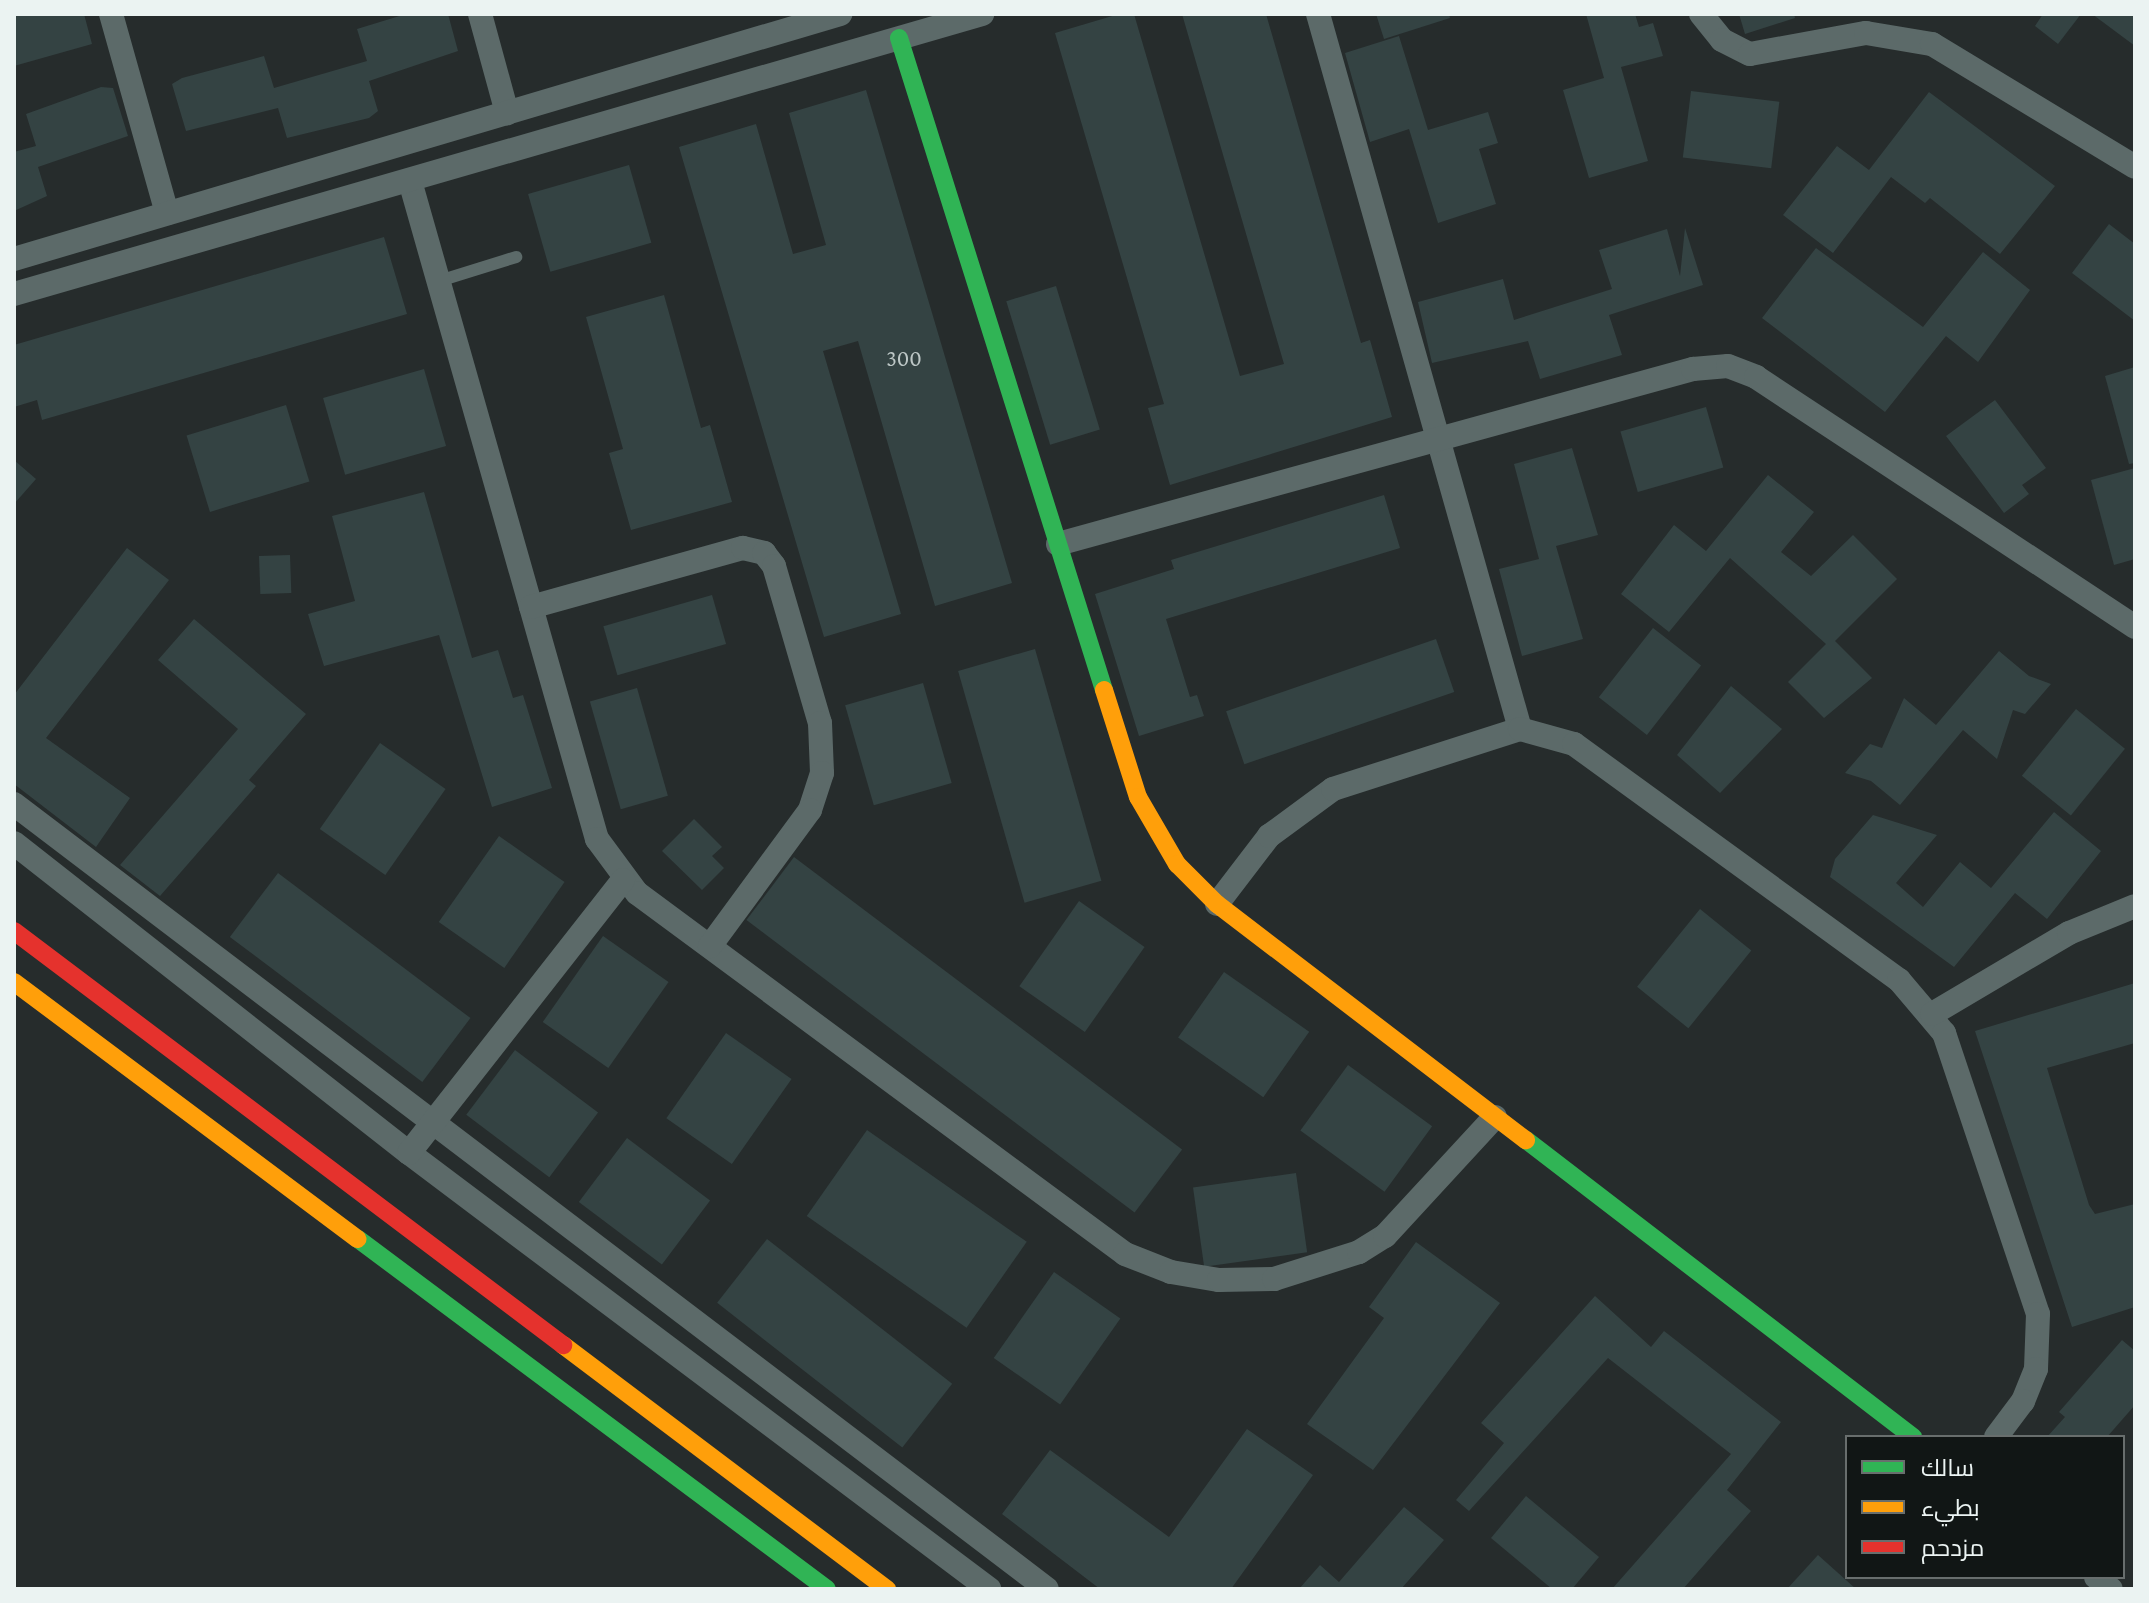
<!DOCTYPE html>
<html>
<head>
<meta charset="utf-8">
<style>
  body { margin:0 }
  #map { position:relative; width:2149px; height:1603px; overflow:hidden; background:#262c2c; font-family:"Crimson Pro",Cairo,serif }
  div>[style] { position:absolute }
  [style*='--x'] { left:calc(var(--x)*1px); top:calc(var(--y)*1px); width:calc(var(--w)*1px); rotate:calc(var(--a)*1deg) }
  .building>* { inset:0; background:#344343; transform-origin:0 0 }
  .lane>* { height:12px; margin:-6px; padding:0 6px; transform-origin:6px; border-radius:6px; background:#5c6a69 }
  .street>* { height:24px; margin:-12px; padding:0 12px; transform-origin:12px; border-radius:12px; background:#5c6a69 }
  .fast>* { height:18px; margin:-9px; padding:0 9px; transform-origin:9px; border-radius:9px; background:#30b455 }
  .slow>* { height:18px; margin:-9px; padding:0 9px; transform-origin:9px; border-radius:9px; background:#ff9f0a }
  .jam>* { height:18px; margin:-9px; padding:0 9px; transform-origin:9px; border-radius:9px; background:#e5322d }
  span { translate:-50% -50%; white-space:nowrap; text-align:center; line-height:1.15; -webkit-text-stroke:6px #111615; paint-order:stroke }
  .number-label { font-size:22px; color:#bdc7c6 }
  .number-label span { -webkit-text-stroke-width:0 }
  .frame { position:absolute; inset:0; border:16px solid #ebf3f2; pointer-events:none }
  .legend { position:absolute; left:1845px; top:1435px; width:280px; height:144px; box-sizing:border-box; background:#111615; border:2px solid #686e6d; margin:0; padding:10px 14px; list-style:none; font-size:24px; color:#ebf3f2 }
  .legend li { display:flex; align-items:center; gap:16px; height:40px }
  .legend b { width:40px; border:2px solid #686e6d }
</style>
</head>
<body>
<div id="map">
  <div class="building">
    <div style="clip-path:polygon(14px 14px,84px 14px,92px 44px,14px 66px)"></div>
    <div style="clip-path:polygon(406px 14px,448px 14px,458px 51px,369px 81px,378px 111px,369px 118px,287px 138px,278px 108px,186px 131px,172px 84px,182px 78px,264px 56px,274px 88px,367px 61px,357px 29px)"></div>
    <div style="clip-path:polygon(1119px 14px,1134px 14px,1240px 376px,1284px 364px,1182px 14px,1266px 14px,1361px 343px,1370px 340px,1392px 417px,1170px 485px,1148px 408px,1164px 404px,1055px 33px)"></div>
    <div style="clip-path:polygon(1376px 14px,1449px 14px,1450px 18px,1384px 39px)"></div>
    <div style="clip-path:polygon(1586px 14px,1635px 14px,1639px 27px,1653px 23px,1663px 56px,1621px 67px,1648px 161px,1589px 178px,1563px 90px,1604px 78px)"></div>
    <div style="clip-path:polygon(1739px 14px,1794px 14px,1795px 18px,1745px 34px)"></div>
    <div style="clip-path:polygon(2043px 14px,2081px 14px,2058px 44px,2035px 26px)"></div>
    <div style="clip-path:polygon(2092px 14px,2135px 14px,2135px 46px)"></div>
    <div style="clip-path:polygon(1399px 36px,1428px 130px,1488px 112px,1498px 143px,1479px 149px,1496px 204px,1438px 223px,1409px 129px,1370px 142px,1345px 53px)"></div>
    <div style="clip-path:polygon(101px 87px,113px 88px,128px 136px,38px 167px,47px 196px,14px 211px,14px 152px,36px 146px,26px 114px)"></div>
    <div style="clip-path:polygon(866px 90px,1012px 583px,935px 606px,858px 341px,823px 351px,901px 614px,824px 637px,679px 147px,756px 124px,793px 254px,826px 245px,789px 113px)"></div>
    <div style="left:1691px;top:91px;width:89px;height:67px;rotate:7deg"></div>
    <div style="clip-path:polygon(1929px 92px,2055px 186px,2000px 254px,1930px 198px,1925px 203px,1891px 177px,1833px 253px,1783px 215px,1837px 146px,1869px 170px)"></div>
    <div style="left:629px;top:165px;width:81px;height:105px;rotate:74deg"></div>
    <div style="clip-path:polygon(2109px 224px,2135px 244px,2135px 321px,2072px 273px)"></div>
    <div style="clip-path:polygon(1685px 228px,1703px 285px,1609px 315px,1622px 355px,1540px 379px,1528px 341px,1432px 363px,1418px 302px,1503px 279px,1514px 320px,1612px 289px,1599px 250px,1667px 229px,1680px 276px)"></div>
    <div style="clip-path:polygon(384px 237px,407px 314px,42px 420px,37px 400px,14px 407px,14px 345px)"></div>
    <div style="clip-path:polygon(1816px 248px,1923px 327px,1983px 252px,2030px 290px,1978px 362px,1946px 336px,1885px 412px,1762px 318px)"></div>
    <div style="left:1056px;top:286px;width:150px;height:52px;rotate:73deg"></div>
    <div style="clip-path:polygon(664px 295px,701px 428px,710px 425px,732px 502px,631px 530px,609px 453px,623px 449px,586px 317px)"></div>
    <div style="clip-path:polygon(2135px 367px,2135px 463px,2129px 464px,2105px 376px)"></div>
    <div style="left:424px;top:369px;width:80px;height:105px;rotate:74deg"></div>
    <div style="clip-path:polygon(1995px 400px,2046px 468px,2022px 485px,2029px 494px,2004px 513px,1946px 436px)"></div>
    <div style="left:286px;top:405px;width:80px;height:104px;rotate:73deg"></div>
    <div style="left:1706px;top:407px;width:63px;height:89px;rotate:74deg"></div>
    <div style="clip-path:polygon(1572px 448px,1598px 535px,1556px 546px,1583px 639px,1522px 656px,1499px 569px,1539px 559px,1514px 464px)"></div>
    <div style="clip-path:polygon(14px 460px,36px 479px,14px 504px)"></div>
    <div style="clip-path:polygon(2135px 468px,2135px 559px,2114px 565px,2091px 480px)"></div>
    <div style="clip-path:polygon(1768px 475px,1814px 512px,1781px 552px,1811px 576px,1853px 535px,1897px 579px,1835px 641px,1872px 678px,1824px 718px,1788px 682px,1826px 644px,1730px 558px,1669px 632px,1621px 594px,1674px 525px,1706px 551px)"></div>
    <div style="clip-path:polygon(424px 492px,472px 658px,498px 650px,513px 698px,523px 695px,552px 788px,492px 807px,439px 635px,324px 666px,308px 614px,355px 601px,332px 516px)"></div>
    <div style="clip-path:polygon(1384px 495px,1400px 548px,1166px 619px,1190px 697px,1197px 695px,1204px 716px,1139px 736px,1095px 594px,1174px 569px,1171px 560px)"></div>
    <div style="clip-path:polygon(127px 548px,169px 580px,46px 738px,130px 798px,96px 847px,14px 784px,14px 695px)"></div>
    <div style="left:290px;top:555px;width:38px;height:31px;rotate:88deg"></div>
    <div style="left:712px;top:595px;width:51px;height:113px;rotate:74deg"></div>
    <div style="clip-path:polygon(194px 619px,306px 714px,249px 780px,256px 786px,160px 896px,120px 865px,238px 729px,158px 660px)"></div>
    <div style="left:1653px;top:628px;width:61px;height:88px;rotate:38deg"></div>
    <div style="left:1436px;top:639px;width:56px;height:222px;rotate:71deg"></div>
    <div style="left:1035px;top:649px;width:241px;height:80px;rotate:74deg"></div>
    <div style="clip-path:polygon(1999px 651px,2029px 676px,2051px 684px,2025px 714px,2013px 710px,1997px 759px,1963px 730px,1900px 805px,1871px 781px,1845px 773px,1870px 744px,1882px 748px,1904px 698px,1936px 725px)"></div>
    <div style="left:923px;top:683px;width:104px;height:81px;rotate:74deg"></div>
    <div style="clip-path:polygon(1731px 686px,1782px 729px,1720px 793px,1677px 755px)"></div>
    <div style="left:637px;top:688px;width:112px;height:49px;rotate:74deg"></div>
    <div style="left:2076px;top:709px;width:63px;height:86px;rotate:39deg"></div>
    <div style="left:380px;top:743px;width:80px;height:105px;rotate:35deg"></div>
    <div style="clip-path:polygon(2054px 812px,2101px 851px,2047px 919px,2015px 893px,1954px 967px,1830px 877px,1835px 859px,1873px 815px,1937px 835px,1896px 883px,1923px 907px,1960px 862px,1991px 888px)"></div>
    <div style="clip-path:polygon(694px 819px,722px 847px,712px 856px,724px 868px,702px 890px,662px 851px)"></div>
    <div style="left:499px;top:836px;width:80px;height:105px;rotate:35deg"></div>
    <div style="left:794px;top:857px;width:486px;height:79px;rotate:37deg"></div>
    <div style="left:278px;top:873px;width:241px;height:80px;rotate:37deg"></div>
    <div style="left:1079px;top:901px;width:80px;height:104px;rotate:35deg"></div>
    <div style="left:1700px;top:909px;width:66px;height:100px;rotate:39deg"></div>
    <div style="left:603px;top:936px;width:80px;height:105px;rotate:35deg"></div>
    <div style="left:1224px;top:972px;width:104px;height:80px;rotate:35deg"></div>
    <div style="clip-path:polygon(2135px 983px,2135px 1043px,2047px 1068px,2089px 1205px,2095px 1214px,2135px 1204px,2135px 1307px,2072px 1327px,1975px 1031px)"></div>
    <div style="left:726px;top:1033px;width:80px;height:104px;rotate:35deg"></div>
    <div style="left:515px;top:1050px;width:104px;height:81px;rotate:37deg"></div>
    <div style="left:1348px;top:1065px;width:104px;height:81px;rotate:36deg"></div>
    <div style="left:867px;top:1130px;width:195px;height:105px;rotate:35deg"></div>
    <div style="left:627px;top:1138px;width:104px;height:80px;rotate:37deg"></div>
    <div style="left:1296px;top:1173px;width:80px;height:104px;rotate:82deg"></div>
    <div style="left:767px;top:1239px;width:235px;height:81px;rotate:38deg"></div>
    <div style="clip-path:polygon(1416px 1242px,1500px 1303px,1373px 1470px,1307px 1424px,1384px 1318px,1369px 1307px)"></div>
    <div style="left:1054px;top:1272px;width:81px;height:105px;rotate:35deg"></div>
    <div style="clip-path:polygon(1595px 1296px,1651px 1347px,1664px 1331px,1781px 1422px,1727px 1490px,1751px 1511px,1683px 1589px,1612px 1589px,1731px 1454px,1608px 1358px,1469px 1511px,1456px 1500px,1504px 1443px,1481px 1423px)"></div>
    <div style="clip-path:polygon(2122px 1340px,2135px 1351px,2135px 1405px,2107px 1437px,2047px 1437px,2065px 1417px,2059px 1412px)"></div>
    <div style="clip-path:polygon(1247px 1429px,1313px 1475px,1231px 1589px,1100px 1589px,1002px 1514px,1050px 1450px,1169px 1537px)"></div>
    <div style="clip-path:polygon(1526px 1496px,1599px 1557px,1572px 1589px,1552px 1589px,1491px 1538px)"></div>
    <div style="clip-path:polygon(1404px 1507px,1444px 1540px,1401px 1589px,1299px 1589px,1320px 1565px,1339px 1582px)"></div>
    <div style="clip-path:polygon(1818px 1555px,1856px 1589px,1787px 1589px)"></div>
  </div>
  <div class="lane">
    <div style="--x:439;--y:281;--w:81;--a:-17.3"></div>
  </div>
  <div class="street">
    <div style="--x:111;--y:14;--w:207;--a:74.3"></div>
    <div style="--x:480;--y:14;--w:103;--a:74.7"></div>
    <div style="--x:1318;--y:14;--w:743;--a:74.22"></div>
    <div style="--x:1701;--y:14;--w:33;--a:51"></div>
    <div style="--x:1722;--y:40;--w:31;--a:27"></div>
    <div style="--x:1750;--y:54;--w:118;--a:-10.3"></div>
    <div style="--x:1866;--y:33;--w:67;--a:9.5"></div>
    <div style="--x:1932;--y:44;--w:237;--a:31.2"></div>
    <div style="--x:410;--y:181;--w:684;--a:74.14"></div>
    <div style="--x:597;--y:839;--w:67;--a:53.5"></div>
    <div style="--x:637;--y:893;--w:607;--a:36.49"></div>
    <div style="--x:1125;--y:1254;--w:49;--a:21.4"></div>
    <div style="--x:1171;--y:1272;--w:49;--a:9.5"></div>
    <div style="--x:1219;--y:1280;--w:55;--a:-1"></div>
    <div style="--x:1274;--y:1279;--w:89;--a:-17.6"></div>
    <div style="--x:1359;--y:1252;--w:31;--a:-32"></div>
    <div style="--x:1385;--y:1236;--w:162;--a:-47.3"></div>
    <div style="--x:14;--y:259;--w:862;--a:-16.52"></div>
    <div style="--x:14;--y:294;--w:1008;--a:-16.13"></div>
    <div style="--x:1058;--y:544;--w:659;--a:-15.41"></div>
    <div style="--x:1693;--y:369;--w:35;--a:-5"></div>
    <div style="--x:1728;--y:366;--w:30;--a:21"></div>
    <div style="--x:1756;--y:377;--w:454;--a:33.4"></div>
    <div style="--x:531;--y:607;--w:220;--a:-15.6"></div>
    <div style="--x:743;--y:548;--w:22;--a:13"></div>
    <div style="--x:764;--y:553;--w:16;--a:52"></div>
    <div style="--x:774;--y:566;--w:164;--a:73.7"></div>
    <div style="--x:820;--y:723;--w:50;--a:87.7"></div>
    <div style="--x:822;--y:773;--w:39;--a:108"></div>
    <div style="--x:810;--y:810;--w:169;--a:126.3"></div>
    <div style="--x:14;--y:804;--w:1297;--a:37.23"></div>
    <div style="--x:14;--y:843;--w:502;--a:38.13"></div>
    <div style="--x:409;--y:1153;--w:726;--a:36.93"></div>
    <div style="--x:1217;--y:904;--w:86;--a:-52.6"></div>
    <div style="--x:1269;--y:836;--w:79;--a:-36.3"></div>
    <div style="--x:1333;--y:789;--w:196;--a:-17.8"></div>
    <div style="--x:1520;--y:729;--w:56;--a:15.5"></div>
    <div style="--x:1574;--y:744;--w:402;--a:36"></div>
    <div style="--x:1899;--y:980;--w:70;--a:49.7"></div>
    <div style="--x:1944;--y:1033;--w:296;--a:71.5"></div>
    <div style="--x:2038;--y:1314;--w:55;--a:92.1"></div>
    <div style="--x:2036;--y:1369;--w:35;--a:112"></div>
    <div style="--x:2023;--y:1401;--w:45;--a:126.9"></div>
    <div style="--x:1932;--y:1014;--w:159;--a:-30.6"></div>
    <div style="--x:2069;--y:933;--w:71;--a:-22.2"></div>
    <div style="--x:409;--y:1153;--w:347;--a:-51.9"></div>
    <div style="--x:2096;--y:1577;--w:19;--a:39"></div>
  </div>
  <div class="fast">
    <div style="--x:899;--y:38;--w:683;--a:72.55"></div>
    <div style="--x:1526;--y:1140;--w:488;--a:37.5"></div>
    <div style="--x:358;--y:1239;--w:585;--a:36.73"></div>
  </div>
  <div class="slow">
    <div style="--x:1104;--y:690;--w:112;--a:72.4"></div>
    <div style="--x:1138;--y:797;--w:78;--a:59.8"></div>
    <div style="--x:1177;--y:864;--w:57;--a:45"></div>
    <div style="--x:1217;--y:904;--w:389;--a:37.4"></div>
    <div style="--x:14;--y:982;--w:429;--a:36.8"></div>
    <div style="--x:563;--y:1345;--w:406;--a:37"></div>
  </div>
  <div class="jam">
    <div style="--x:14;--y:931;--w:688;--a:37.02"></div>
  </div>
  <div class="number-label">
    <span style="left:904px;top:359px">300</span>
  </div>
  <div class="frame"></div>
  <ul class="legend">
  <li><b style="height:10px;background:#30b455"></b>سالك</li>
  <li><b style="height:10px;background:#ff9f0a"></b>بطيء</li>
  <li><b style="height:10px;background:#e5322d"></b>مزدحم</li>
  </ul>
</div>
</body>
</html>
